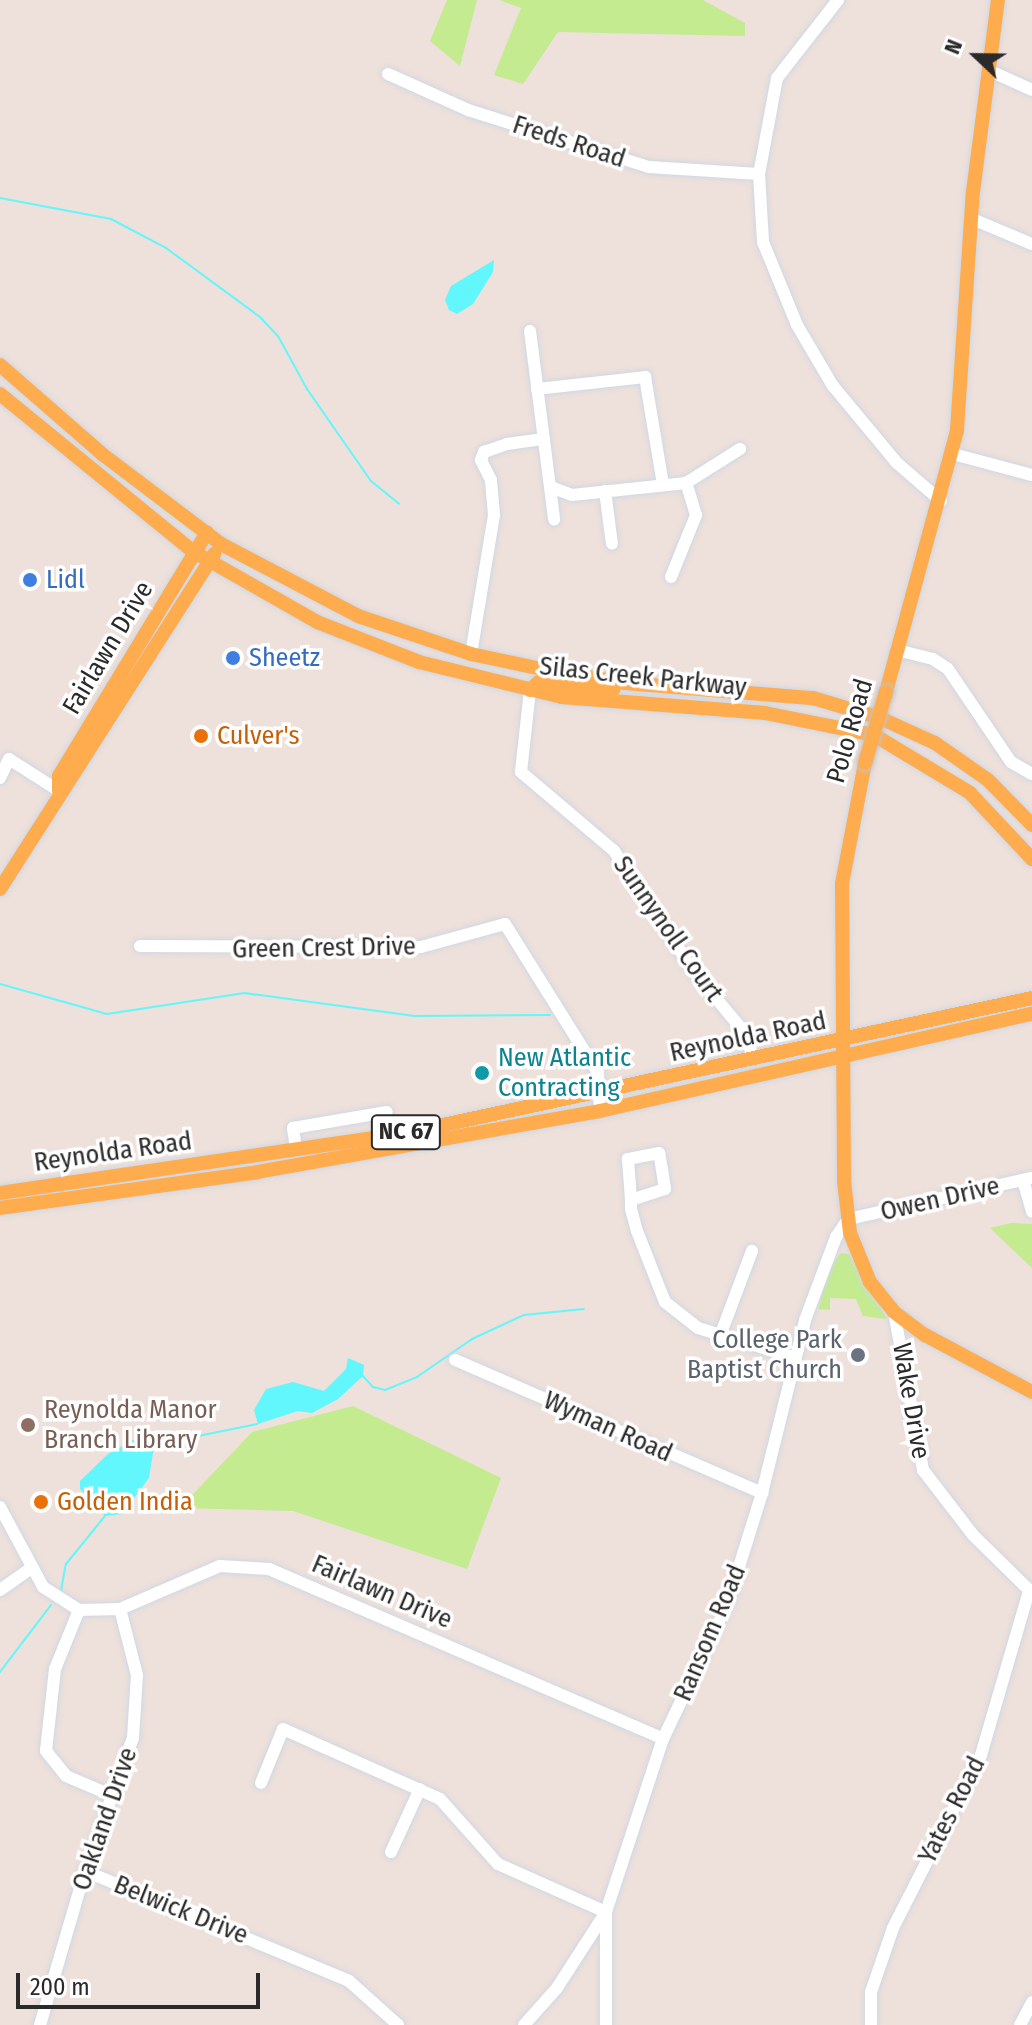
<!DOCTYPE html>
<html>
<head>
<meta charset="utf-8">
<style>
  body { margin:0 }
  #map { position:relative; width:1032px; height:2025px; overflow:hidden; background:#eee0da; font-family:"Fira Sans Condensed",sans-serif }
  div>[style] { position:absolute }
  [style*='--x'] { left:calc(var(--x)*1px); top:calc(var(--y)*1px); width:calc(var(--w)*1px); rotate:calc(var(--a)*1deg) }
  .green>* { inset:0; background:#c4eb90 }
  .water>* { inset:0; background:#61f7fc }
  .stream>* { height:2px; margin:-1px; padding:0 1px; transform-origin:1px; border-radius:1px; background:#61f7fc }
  .roads { filter:drop-shadow(0 0 2px #cfd8e5) drop-shadow(0 0 2px #cfd8e5) }
  .minor>* { height:12px; margin:-6px; padding:0 6px; transform-origin:6px; border-radius:6px; background:#fff }
  .major>* { height:14px; margin:-7px; padding:0 7px; transform-origin:7px; border-radius:7px; background:#ffac4e }
  .bridges { filter:drop-shadow(0 0 2px #c3c3c3) drop-shadow(0 0 2px #c3c3c3) }
  .major-bridge>* { height:14px; margin:-7px; padding:0 7px; transform-origin:7px; border-radius:7px; background:#ffac4e }
  .dots>* { width:22px; height:22px; translate:-50% -50%; box-sizing:border-box; border:4px solid #fff; border-radius:50% }
  span { translate:-50% -50%; white-space:nowrap; text-align:center; line-height:1.15; -webkit-text-stroke:7px #fff; paint-order:stroke }
  .shield-label span { padding:2px 6px; background:#fff; border:2px solid; border-radius:6px; -webkit-text-stroke-width:0 }
  .shield-label { font-size:24px; color:#2a2a2a; font-weight:700 }
  .street-label { font-size:26px; color:#2a2a2a }
  .shop-label { font-size:26px; color:#366cbe }
  .left { translate:0 -50%; text-align:left }
  .food-label { font-size:26px; color:#c56008 }
  .culture-label { font-size:26px; color:#0d838f }
  .worship-label { font-size:26px; color:#5b616d }
  .right { translate:-100% -50%; text-align:right }
  .education-label { font-size:26px; color:#785e54 }
  .north { position:absolute; left:936px; top:16px; width:80px; height:80px; -webkit-text-stroke:6px #fff; paint-order:stroke; rotate:292deg; font-size:22px; font-weight:700; line-height:32px; text-align:center; color:#2a2a2a }
  .north::after { content:''; display:block; margin:auto; width:28px; height:36px; background:#2a2a2a; clip-path:polygon(50% 0,100% 100%,50% 72%,0 100%) }
  .scale { position:absolute; left:16px; top:1973px; width:244px; height:36px; box-sizing:border-box; border:4px solid #2a2a2a; border-top:0; padding-left:10px; font-size:24px; line-height:28px; white-space:nowrap; color:#2a2a2a; -webkit-text-stroke:6px #fff; paint-order:stroke }
</style>
</head>
<body>
<div id="map">
  <div class="green">
    <div style="clip-path:polygon(447px 0,477px 0,460px 66px,430px 41px)"></div>
    <div style="clip-path:polygon(499px 0,703px 0,745px 23px,745px 36px,558px 32px,523px 84px,494px 75px,521px 8px)"></div>
    <div style="clip-path:polygon(1011px 1223px,1032px 1224px,1032px 1268px,990px 1228px)"></div>
    <div style="clip-path:polygon(841px 1253px,849px 1254px,887px 1319px,863px 1316px,856px 1299px,830px 1298px,830px 1310px,818px 1309px,828px 1269px)"></div>
    <div style="clip-path:polygon(353px 1406px,501px 1478px,467px 1569px,293px 1511px,180px 1508px,252px 1432px)"></div>
  </div>
  <div class="water">
    <div style="clip-path:polygon(494px 260px,493px 272px,473px 304px,457px 314px,449px 310px,445px 300px,451px 286px)"></div>
    <div style="clip-path:polygon(348px 1358px,364px 1365px,363px 1376px,338px 1399px,312px 1413px,298px 1411px,258px 1424px,254px 1410px,266px 1389px,293px 1382px,324px 1391px,346px 1369px)"></div>
    <div style="clip-path:polygon(140px 1436px,154px 1446px,149px 1478px,122px 1514px,105px 1516px,80px 1489px,80px 1481px,108px 1454px)"></div>
  </div>
  <div class="stream">
    <div style="--x:0;--y:198;--w:113;--a:10.7"></div>
    <div style="--x:111;--y:219;--w:62;--a:27.8"></div>
    <div style="--x:166;--y:248;--w:117;--a:36.3"></div>
    <div style="--x:260;--y:317;--w:26;--a:47"></div>
    <div style="--x:278;--y:336;--w:60;--a:61.3"></div>
    <div style="--x:307;--y:389;--w:112;--a:55.2"></div>
    <div style="--x:371;--y:481;--w:36;--a:39"></div>
    <div style="--x:0;--y:984;--w:111;--a:15.7"></div>
    <div style="--x:107;--y:1014;--w:139;--a:-8.7"></div>
    <div style="--x:244;--y:993;--w:172;--a:7.7"></div>
    <div style="--x:414;--y:1016;--w:136;--a:-0.4"></div>
    <div style="--x:363;--y:1376;--w:15;--a:48"></div>
    <div style="--x:373;--y:1387;--w:12;--a:14"></div>
    <div style="--x:385;--y:1390;--w:35;--a:-22"></div>
    <div style="--x:417;--y:1377;--w:67;--a:-34.6"></div>
    <div style="--x:472;--y:1339;--w:57;--a:-24.8"></div>
    <div style="--x:524;--y:1315;--w:60;--a:-5.7"></div>
    <div style="--x:154;--y:1445;--w:105;--a:-11.5"></div>
    <div style="--x:61;--y:1591;--w:27;--a:-80"></div>
    <div style="--x:66;--y:1564;--w:62;--a:-50.9"></div>
    <div style="--x:0;--y:1672;--w:84;--a:-52.7"></div>
  </div>
  <div class="roads">
    <div class="minor">
      <div style="--x:838;--y:0;--w:99;--a:128"></div>
      <div style="--x:777;--y:78;--w:98;--a:100.6"></div>
      <div style="--x:759;--y:174;--w:68;--a:86.6"></div>
      <div style="--x:763;--y:242;--w:90;--a:67.7"></div>
      <div style="--x:797;--y:325;--w:71;--a:59.5"></div>
      <div style="--x:833;--y:386;--w:100;--a:50.3"></div>
      <div style="--x:897;--y:463;--w:58;--a:40.8"></div>
      <div style="--x:988;--y:70;--w:48;--a:24.4"></div>
      <div style="--x:388;--y:74;--w:88;--a:24.2"></div>
      <div style="--x:468;--y:110;--w:190;--a:17.5"></div>
      <div style="--x:649;--y:167;--w:110;--a:3.6"></div>
      <div style="--x:970;--y:218;--w:67;--a:22.8"></div>
      <div style="--x:530;--y:331;--w:190;--a:82.7"></div>
      <div style="--x:537;--y:389;--w:109;--a:-6.3"></div>
      <div style="--x:645;--y:377;--w:109;--a:80.5"></div>
      <div style="--x:953;--y:454;--w:82;--a:14.9"></div>
      <div style="--x:553;--y:488;--w:20;--a:20"></div>
      <div style="--x:572;--y:495;--w:115;--a:-6"></div>
      <div style="--x:686;--y:483;--w:64;--a:-32.2"></div>
      <div style="--x:605;--y:491;--w:53;--a:82.5"></div>
      <div style="--x:671;--y:577;--w:67;--a:-68"></div>
      <div style="--x:696;--y:515;--w:34;--a:-107"></div>
      <div style="--x:897;--y:650;--w:37;--a:14"></div>
      <div style="--x:933;--y:659;--w:18;--a:34"></div>
      <div style="--x:948;--y:669;--w:112;--a:55.9"></div>
      <div style="--x:1011;--y:762;--w:24;--a:30"></div>
      <div style="--x:471;--y:654;--w:141;--a:-80.6"></div>
      <div style="--x:494;--y:515;--w:35;--a:-95"></div>
      <div style="--x:491;--y:480;--w:22;--a:-117"></div>
      <div style="--x:481;--y:460;--w:9;--a:-69"></div>
      <div style="--x:484;--y:452;--w:24;--a:-19"></div>
      <div style="--x:507;--y:444;--w:37;--a:-8"></div>
      <div style="--x:530;--y:690;--w:82;--a:96.3"></div>
      <div style="--x:521;--y:772;--w:122;--a:40.3"></div>
      <div style="--x:614;--y:851;--w:145;--a:56.5"></div>
      <div style="--x:694;--y:972;--w:80;--a:50.1"></div>
      <div style="--x:745;--y:1033;--w:26;--a:72"></div>
      <div style="--x:0;--y:778;--w:21;--a:-65"></div>
      <div style="--x:9;--y:759;--w:59;--a:32.6"></div>
      <div style="--x:140;--y:946;--w:281;--a:0.2"></div>
      <div style="--x:421;--y:947;--w:87;--a:-15.3"></div>
      <div style="--x:505;--y:924;--w:176;--a:58"></div>
      <div style="--x:598;--y:1073;--w:38;--a:87"></div>
      <div style="--x:296;--y:1148;--w:20;--a:-99"></div>
      <div style="--x:293;--y:1128;--w:95;--a:-9.7"></div>
      <div style="--x:1023;--y:1180;--w:33;--a:74"></div>
      <div style="--x:631;--y:1200;--w:36;--a:-18"></div>
      <div style="--x:665;--y:1189;--w:36;--a:-99"></div>
      <div style="--x:659;--y:1153;--w:32;--a:169"></div>
      <div style="--x:628;--y:1159;--w:41;--a:85.8"></div>
      <div style="--x:631;--y:1200;--w:9;--a:90"></div>
      <div style="--x:631;--y:1209;--w:23;--a:75"></div>
      <div style="--x:637;--y:1231;--w:76;--a:68.5"></div>
      <div style="--x:665;--y:1302;--w:42;--a:38.2"></div>
      <div style="--x:698;--y:1328;--w:102;--a:17"></div>
      <div style="--x:894;--y:1312;--w:161;--a:79.6"></div>
      <div style="--x:923;--y:1470;--w:82;--a:52.4"></div>
      <div style="--x:973;--y:1535;--w:83;--a:44.5"></div>
      <div style="--x:720;--y:1336;--w:91;--a:-69.4"></div>
      <div style="--x:455;--y:1360;--w:335;--a:23.4"></div>
      <div style="--x:0;--y:1507;--w:91;--a:61.7"></div>
      <div style="--x:43;--y:1587;--w:43;--a:32.6"></div>
      <div style="--x:79;--y:1610;--w:41;--a:-1.4"></div>
      <div style="--x:120;--y:1609;--w:109;--a:-23.3"></div>
      <div style="--x:220;--y:1566;--w:49;--a:3.5"></div>
      <div style="--x:269;--y:1569;--w:429;--a:23.3"></div>
      <div style="--x:0;--y:1590;--w:37;--a:-35"></div>
      <div style="--x:79;--y:1610;--w:64;--a:112.1"></div>
      <div style="--x:55;--y:1669;--w:82;--a:96.3"></div>
      <div style="--x:46;--y:1751;--w:32;--a:51"></div>
      <div style="--x:66;--y:1776;--w:51;--a:23.1"></div>
      <div style="--x:261;--y:1783;--w:58;--a:-67.8"></div>
      <div style="--x:283;--y:1729;--w:172;--a:24"></div>
      <div style="--x:440;--y:1799;--w:87;--a:48.3"></div>
      <div style="--x:498;--y:1864;--w:118;--a:24"></div>
      <div style="--x:606;--y:1912;--w:113;--a:90"></div>
      <div style="--x:391;--y:1852;--w:69;--a:-65.3"></div>
      <div style="--x:85;--y:1871;--w:286;--a:22.6"></div>
      <div style="--x:349;--y:1981;--w:66;--a:41.9"></div>
      <div style="--x:40;--y:2025;--w:160;--a:-73.7"></div>
      <div style="--x:85;--y:1871;--w:141;--a:-70.2"></div>
      <div style="--x:133;--y:1738;--w:63;--a:-86.4"></div>
      <div style="--x:137;--y:1675;--w:68;--a:-104.4"></div>
      <div style="--x:524;--y:2025;--w:50;--a:-48.3"></div>
      <div style="--x:557;--y:1988;--w:90;--a:-57.2"></div>
      <div style="--x:606;--y:1912;--w:182;--a:-71.8"></div>
      <div style="--x:663;--y:1739;--w:148;--a:-64.5"></div>
      <div style="--x:727;--y:1605;--w:117;--a:-72.6"></div>
      <div style="--x:762;--y:1493;--w:178;--a:-76"></div>
      <div style="--x:805;--y:1320;--w:89;--a:-69.5"></div>
      <div style="--x:836;--y:1237;--w:22;--a:-56"></div>
      <div style="--x:848;--y:1219;--w:189;--a:-12.6"></div>
      <div style="--x:871;--y:2025;--w:33;--a:-90"></div>
      <div style="--x:871;--y:1992;--w:68;--a:-71"></div>
      <div style="--x:893;--y:1928;--w:194;--a:-63"></div>
      <div style="--x:981;--y:1755;--w:171;--a:-73.7"></div>
      <div style="--x:1020;--y:2025;--w:26;--a:-62"></div>
    </div>
    <div class="major">
      <div style="--x:0;--y:365;--w:135;--a:41.1"></div>
      <div style="--x:102;--y:454;--w:149;--a:37.1"></div>
      <div style="--x:221;--y:544;--w:155;--a:27.7"></div>
      <div style="--x:358;--y:616;--w:119;--a:18.6"></div>
      <div style="--x:471;--y:654;--w:77;--a:12"></div>
      <div style="--x:546;--y:670;--w:80;--a:9.3"></div>
      <div style="--x:625;--y:683;--w:189;--a:4.6"></div>
      <div style="--x:813;--y:698;--w:70;--a:16.6"></div>
      <div style="--x:880;--y:718;--w:60;--a:24.4"></div>
      <div style="--x:935;--y:743;--w:65;--a:34.9"></div>
      <div style="--x:988;--y:780;--w:63;--a:45.6"></div>
      <div style="--x:0;--y:394;--w:250;--a:39.2"></div>
      <div style="--x:194;--y:552;--w:142;--a:29.6"></div>
      <div style="--x:317;--y:622;--w:110;--a:21.4"></div>
      <div style="--x:419;--y:662;--w:146;--a:13.8"></div>
      <div style="--x:561;--y:697;--w:205;--a:4.5"></div>
      <div style="--x:765;--y:713;--w:111;--a:11.4"></div>
      <div style="--x:874;--y:735;--w:112;--a:31.1"></div>
      <div style="--x:970;--y:793;--w:91;--a:46.8"></div>
      <div style="--x:530;--y:690;--w:12;--a:-42"></div>
      <div style="--x:539;--y:682;--w:75;--a:5.3"></div>
      <div style="--x:886;--y:692;--w:271;--a:-74.8"></div>
      <div style="--x:957;--y:430;--w:239;--a:-86.2"></div>
      <div style="--x:973;--y:192;--w:194;--a:-82.6"></div>
      <div style="--x:865;--y:763;--w:123;--a:100.8"></div>
      <div style="--x:842;--y:884;--w:297;--a:89.6"></div>
      <div style="--x:844;--y:1181;--w:52;--a:83.4"></div>
      <div style="--x:850;--y:1233;--w:53;--a:67.8"></div>
      <div style="--x:870;--y:1282;--w:38;--a:51"></div>
      <div style="--x:894;--y:1312;--w:39;--a:37"></div>
      <div style="--x:925;--y:1335;--w:121;--a:28"></div>
      <div style="--x:59;--y:791;--w:15;--a:-90"></div>
      <div style="--x:59;--y:776;--w:285;--a:-58.7"></div>
      <div style="--x:0;--y:889;--w:398;--a:-57.4"></div>
      <div style="--x:0;--y:1193;--w:405;--a:-8.4"></div>
      <div style="--x:401;--y:1134;--w:645;--a:-12.16"></div>
      <div style="--x:0;--y:1208;--w:260;--a:-7.9"></div>
      <div style="--x:258;--y:1172;--w:347;--a:-10.1"></div>
      <div style="--x:600;--y:1111;--w:443;--a:-12.7"></div>
    </div>
  </div>
  <div class="bridges">
    <div class="major-bridge">
      <div style="--x:865;--y:763;--w:74;--a:-73.5"></div>
    </div>
  </div>
  <div class="dots">
    <div style="left:30px;top:580px;background:#3f7fe0"></div>
    <div style="left:233px;top:658px;background:#3f7fe0"></div>
    <div style="left:201px;top:736px;background:#e8710a"></div>
    <div style="left:482px;top:1073px;background:#0f9aa8"></div>
    <div style="left:858px;top:1355px;background:#6b7280"></div>
    <div style="left:28px;top:1425px;background:#8d6e63"></div>
    <div style="left:41px;top:1502px;background:#e8710a"></div>
  </div>
  <div class="shield-label">
    <span style="left:406px;top:1132px">NC 67</span>
  </div>
  <div class="street-label">
    <span style="left:569px;top:142px;rotate:18deg">Freds Road</span>
    <span style="left:108px;top:648px;rotate:-59deg">Fairlawn Drive</span>
    <span style="left:643px;top:677px;rotate:6deg">Silas Creek Parkway</span>
    <span style="left:850px;top:731px;rotate:-74deg">Polo Road</span>
    <span style="left:668px;top:929px;rotate:55deg">Sunnynoll Court</span>
    <span style="left:324px;top:948px;rotate:-1deg">Green Crest Drive</span>
    <span style="left:748px;top:1037px;rotate:-12deg">Reynolda Road</span>
    <span style="left:113px;top:1152px;rotate:-8deg">Reynolda Road</span>
    <span style="left:940px;top:1199px;rotate:-13deg">Owen Drive</span>
    <span style="left:911px;top:1401px;rotate:80deg">Wake Drive</span>
    <span style="left:608px;top:1427px;rotate:24deg">Wyman Road</span>
    <span style="left:382px;top:1592px;rotate:23deg">Fairlawn Drive</span>
    <span style="left:710px;top:1633px;rotate:-67deg">Ransom Road</span>
    <span style="left:952px;top:1810px;rotate:-63deg">Yates Road</span>
    <span style="left:105px;top:1819px;rotate:-71deg">Oakland Drive</span>
    <span style="left:181px;top:1910px;rotate:22deg">Belwick Drive</span>
  </div>
  <div class="shop-label">
    <span class="left" style="left:46px;top:580px">Lidl</span>
    <span class="left" style="left:249px;top:658px">Sheetz</span>
  </div>
  <div class="food-label">
    <span class="left" style="left:217px;top:736px">Culver's</span>
    <span class="left" style="left:57px;top:1502px">Golden India</span>
  </div>
  <div class="culture-label">
    <span class="left" style="left:498px;top:1073px">New Atlantic<br>Contracting</span>
  </div>
  <div class="worship-label">
    <span class="right" style="left:842px;top:1355px">College Park<br>Baptist Church</span>
  </div>
  <div class="education-label">
    <span class="left" style="left:44px;top:1425px">Reynolda Manor<br>Branch Library</span>
  </div>
  <div class="north">N</div>
  <div class="scale">200 m</div>
</div>
</body>
</html>
